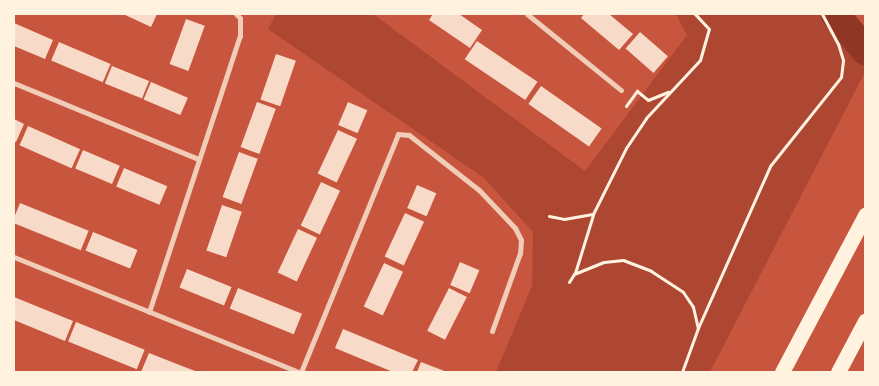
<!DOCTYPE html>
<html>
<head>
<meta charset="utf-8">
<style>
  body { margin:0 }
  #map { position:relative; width:879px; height:386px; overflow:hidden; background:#c8553d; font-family:"Zilla Slab",serif }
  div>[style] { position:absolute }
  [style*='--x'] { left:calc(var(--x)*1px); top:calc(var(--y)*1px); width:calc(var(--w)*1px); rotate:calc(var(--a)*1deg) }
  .green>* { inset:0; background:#ae4732 }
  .river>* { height:29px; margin:-14.5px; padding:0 14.5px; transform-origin:14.5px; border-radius:14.5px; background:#8f3625 }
  .building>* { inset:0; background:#f7dbc8; transform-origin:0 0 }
  .path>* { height:3px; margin:-1.5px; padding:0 1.5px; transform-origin:1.5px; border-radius:1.5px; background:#fff3e0 }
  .minor>* { height:5px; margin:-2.5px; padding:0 2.5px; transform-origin:2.5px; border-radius:2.5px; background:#f1ccb7 }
  .motorway>* { height:15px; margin:-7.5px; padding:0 7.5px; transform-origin:7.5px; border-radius:7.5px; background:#fff3e0 }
  span { translate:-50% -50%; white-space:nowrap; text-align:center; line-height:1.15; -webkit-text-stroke:5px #fff3e0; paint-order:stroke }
  .frame { position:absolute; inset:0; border:15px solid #fff3e0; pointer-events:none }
</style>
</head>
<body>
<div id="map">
  <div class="green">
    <div style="clip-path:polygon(276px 14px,373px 14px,585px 171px,687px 35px,676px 14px,830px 14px,865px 58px,865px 72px,710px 372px,496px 372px,532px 286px,533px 232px,484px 178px,268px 29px)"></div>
  </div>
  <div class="river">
    <div style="--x:835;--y:14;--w:47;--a:50.2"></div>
  </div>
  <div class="building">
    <div style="clip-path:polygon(123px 14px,157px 14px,151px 27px)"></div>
    <div style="clip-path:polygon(433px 14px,459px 14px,482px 30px,470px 48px,429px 20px)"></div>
    <div style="clip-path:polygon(584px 14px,609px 14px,633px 34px,619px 50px,581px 18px)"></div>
    <div style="left:186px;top:19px;width:20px;height:48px;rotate:20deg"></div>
    <div style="clip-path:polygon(14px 23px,53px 40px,45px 59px,14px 46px)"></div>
    <div style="left:640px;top:32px;width:37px;height:22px;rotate:41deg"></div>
    <div style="left:477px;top:41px;width:73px;height:22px;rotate:34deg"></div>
    <div style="left:59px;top:42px;width:56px;height:20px;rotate:23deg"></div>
    <div style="left:276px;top:54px;width:21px;height:48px;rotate:19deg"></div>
    <div style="left:112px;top:66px;width:40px;height:19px;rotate:22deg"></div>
    <div style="left:151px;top:82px;width:40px;height:19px;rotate:23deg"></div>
    <div style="left:541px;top:86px;width:74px;height:22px;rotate:35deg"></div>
    <div style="left:257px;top:102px;width:20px;height:48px;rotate:20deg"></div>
    <div style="left:348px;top:102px;width:21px;height:25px;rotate:23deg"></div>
    <div style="clip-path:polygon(14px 119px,24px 124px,16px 142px,14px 141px)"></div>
    <div style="left:28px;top:126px;width:57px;height:21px;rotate:24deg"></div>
    <div style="left:338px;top:130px;width:21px;height:48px;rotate:25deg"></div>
    <div style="left:83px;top:150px;width:40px;height:20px;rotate:23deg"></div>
    <div style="left:239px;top:152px;width:20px;height:48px;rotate:20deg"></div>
    <div style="left:124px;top:168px;width:47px;height:20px;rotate:23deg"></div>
    <div style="left:321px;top:182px;width:21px;height:48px;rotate:25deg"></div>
    <div style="left:417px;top:185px;width:21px;height:25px;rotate:23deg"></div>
    <div style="left:20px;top:203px;width:74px;height:21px;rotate:22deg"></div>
    <div style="left:222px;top:205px;width:21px;height:48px;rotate:19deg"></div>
    <div style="left:405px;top:213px;width:21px;height:48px;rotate:25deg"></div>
    <div style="left:298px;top:229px;width:21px;height:48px;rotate:25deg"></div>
    <div style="left:93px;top:232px;width:48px;height:20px;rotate:22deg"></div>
    <div style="left:460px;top:262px;width:21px;height:25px;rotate:23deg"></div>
    <div style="left:384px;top:263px;width:21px;height:48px;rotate:25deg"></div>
    <div style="left:187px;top:269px;width:48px;height:20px;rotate:22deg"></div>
    <div style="left:238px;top:288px;width:69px;height:22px;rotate:22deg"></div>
    <div style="left:449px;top:288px;width:20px;height:48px;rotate:27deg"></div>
    <div style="clip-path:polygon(14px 297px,73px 321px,65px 341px,14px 320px)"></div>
    <div style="left:76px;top:322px;width:74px;height:21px;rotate:22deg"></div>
    <div style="clip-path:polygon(343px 329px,418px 360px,412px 372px,393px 372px,335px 348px)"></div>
    <div style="clip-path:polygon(149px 353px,182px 366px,198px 372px,141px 372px)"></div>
    <div style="clip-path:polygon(421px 362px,447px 372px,417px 372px)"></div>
  </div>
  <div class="path">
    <div style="--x:626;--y:106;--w:19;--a:-54"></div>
    <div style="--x:637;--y:91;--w:14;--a:39"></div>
    <div style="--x:648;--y:100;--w:22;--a:-22"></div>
    <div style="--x:549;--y:216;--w:15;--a:11"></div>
    <div style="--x:564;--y:219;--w:29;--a:-10"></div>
    <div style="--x:593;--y:214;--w:74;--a:-63.4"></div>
    <div style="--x:626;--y:148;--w:36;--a:-56"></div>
    <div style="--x:646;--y:118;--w:79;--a:-47"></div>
    <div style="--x:700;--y:60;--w:32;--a:-74"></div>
    <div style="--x:709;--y:29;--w:21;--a:-133"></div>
    <div style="--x:575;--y:273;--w:61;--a:-72.8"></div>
    <div style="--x:569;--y:282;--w:9;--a:-58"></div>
    <div style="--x:574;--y:274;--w:32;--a:-22"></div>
    <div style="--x:604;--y:262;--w:19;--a:-6"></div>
    <div style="--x:623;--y:260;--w:30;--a:21"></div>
    <div style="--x:651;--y:271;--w:38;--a:33"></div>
    <div style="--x:683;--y:292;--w:18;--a:56"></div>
    <div style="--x:693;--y:307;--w:22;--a:77"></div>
    <div style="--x:682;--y:372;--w:47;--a:-70"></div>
    <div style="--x:698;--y:328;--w:177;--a:-66"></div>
    <div style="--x:770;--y:166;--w:114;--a:-51.4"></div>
    <div style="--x:841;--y:77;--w:17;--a:-83"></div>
    <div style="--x:843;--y:60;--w:17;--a:-107"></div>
    <div style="--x:838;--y:44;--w:34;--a:-118"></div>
  </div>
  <div class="minor">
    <div style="--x:527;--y:14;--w:121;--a:39"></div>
    <div style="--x:14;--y:83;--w:199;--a:22.4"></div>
    <div style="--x:14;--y:257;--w:307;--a:22"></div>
    <div style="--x:149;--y:312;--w:291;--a:-71.8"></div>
    <div style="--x:240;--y:36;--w:18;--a:-90"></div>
    <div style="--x:240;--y:18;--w:6;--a:-135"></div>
    <div style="--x:301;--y:372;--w:257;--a:-67.8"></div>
    <div style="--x:398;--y:134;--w:11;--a:5"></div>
    <div style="--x:409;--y:135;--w:89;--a:38.2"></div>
    <div style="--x:479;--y:190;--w:52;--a:46.5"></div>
    <div style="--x:515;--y:228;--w:13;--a:63"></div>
    <div style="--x:521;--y:240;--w:13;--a:94"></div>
    <div style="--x:520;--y:253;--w:83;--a:109.7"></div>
  </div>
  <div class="motorway">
    <div style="--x:782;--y:372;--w:178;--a:-62.1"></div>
    <div style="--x:838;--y:372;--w:58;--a:-62.1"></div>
  </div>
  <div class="frame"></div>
</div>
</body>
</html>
